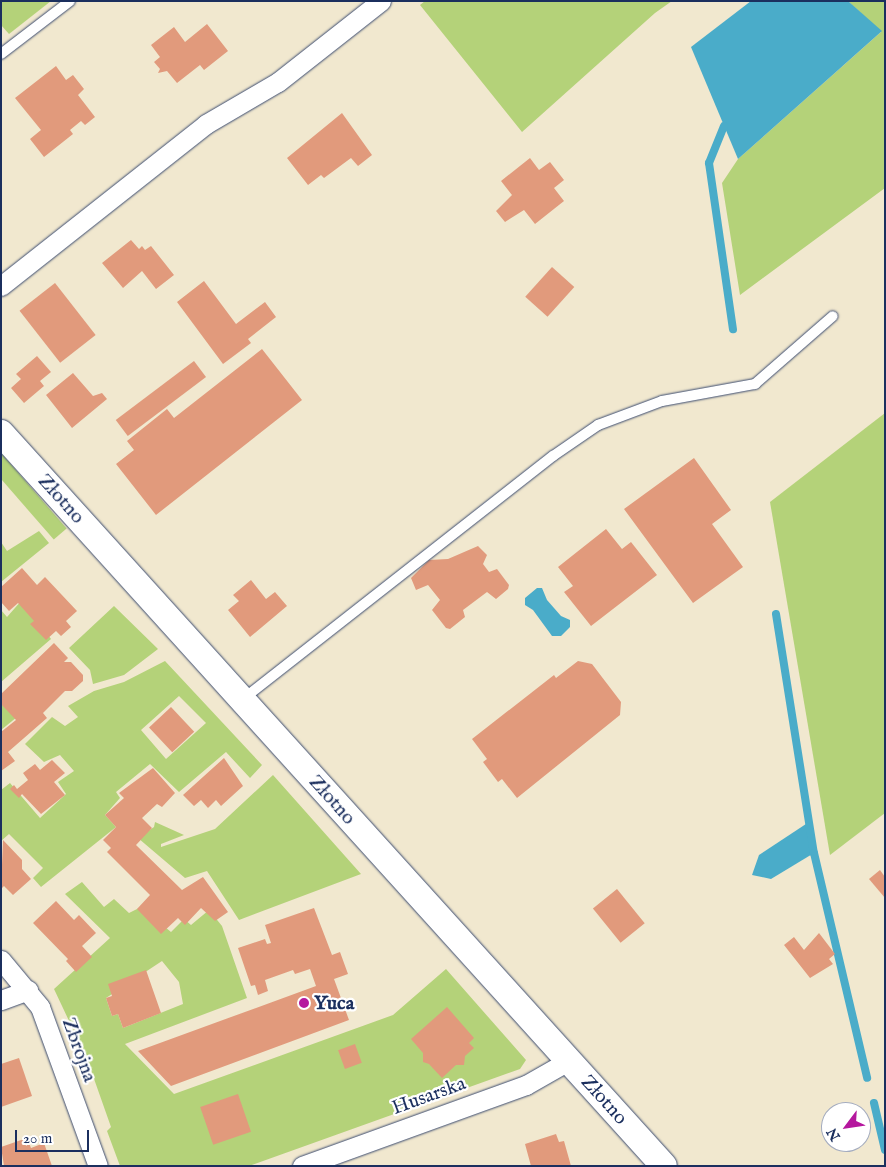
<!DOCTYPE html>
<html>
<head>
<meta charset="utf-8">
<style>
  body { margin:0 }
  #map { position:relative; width:886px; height:1167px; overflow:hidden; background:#f1e8cf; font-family:"IM FELL English",serif }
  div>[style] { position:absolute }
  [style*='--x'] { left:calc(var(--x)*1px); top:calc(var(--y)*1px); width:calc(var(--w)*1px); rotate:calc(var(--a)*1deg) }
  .green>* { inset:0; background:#b4d279; transform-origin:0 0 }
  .water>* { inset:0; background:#4aacc9 }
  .stream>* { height:8px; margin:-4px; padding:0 4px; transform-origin:4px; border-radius:4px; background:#4aacc9 }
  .building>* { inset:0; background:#e19a7c; transform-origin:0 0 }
  .roads { filter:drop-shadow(0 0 1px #3b4b6f) drop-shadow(0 0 1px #3b4b6f) }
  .lane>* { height:10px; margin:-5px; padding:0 5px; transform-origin:5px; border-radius:5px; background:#fff }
  .street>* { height:19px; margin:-9.5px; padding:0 9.5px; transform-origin:9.5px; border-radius:9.5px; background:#fff }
  .secondary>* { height:26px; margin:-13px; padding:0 13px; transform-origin:13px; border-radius:13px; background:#fff }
  .dots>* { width:14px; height:14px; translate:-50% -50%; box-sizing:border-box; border:2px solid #fff; border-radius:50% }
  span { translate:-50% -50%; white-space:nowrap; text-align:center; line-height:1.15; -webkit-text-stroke:4.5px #fff; paint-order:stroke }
  .street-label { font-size:20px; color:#1b2f5e }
  .poi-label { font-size:20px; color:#1b2f5e; font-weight:700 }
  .left { translate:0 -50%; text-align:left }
  .frame { position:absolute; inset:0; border:2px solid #1b2f5e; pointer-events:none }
  .north { position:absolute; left:821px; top:1102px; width:50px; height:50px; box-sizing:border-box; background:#fff; border:1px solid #a4acbf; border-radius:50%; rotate:239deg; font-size:14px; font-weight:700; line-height:20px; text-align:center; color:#1b2f5e }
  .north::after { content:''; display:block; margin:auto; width:18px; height:22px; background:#b5179e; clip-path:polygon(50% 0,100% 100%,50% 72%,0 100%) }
  .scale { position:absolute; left:15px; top:1130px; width:74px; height:22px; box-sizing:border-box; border:2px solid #1b2f5e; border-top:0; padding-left:6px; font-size:15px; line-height:18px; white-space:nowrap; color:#1b2f5e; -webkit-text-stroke:4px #fff; paint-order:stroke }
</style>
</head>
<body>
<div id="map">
  <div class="green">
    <div style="clip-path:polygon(1px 1px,51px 1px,9px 34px,1px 25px)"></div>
    <div style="clip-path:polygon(425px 1px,672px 1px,655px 13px,522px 132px,420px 5px)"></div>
    <div style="clip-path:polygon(848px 1px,885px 1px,885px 188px,740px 295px,722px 183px,738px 159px,881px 32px)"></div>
    <div style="clip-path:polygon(885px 413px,885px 813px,830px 855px,770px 502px)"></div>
    <div style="left:1px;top:453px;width:100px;height:17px;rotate:49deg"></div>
    <div style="clip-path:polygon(39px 531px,49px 543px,1px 582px,1px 542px,7px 551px)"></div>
    <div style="clip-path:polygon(22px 600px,51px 639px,1px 682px,1px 610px,7px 617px)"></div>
    <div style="clip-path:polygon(114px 606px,158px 649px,124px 675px,93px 684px,90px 670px,69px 648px)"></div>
    <div style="clip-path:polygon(evenodd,165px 661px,262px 765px,250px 778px,226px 752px,179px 792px,150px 764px,116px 792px,120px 798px,105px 815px,116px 827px,41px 887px,33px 878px,43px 868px,9px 834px,1px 841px,1px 790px,10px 783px,40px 818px,66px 794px,58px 782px,74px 771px,60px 755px,44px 762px,25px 744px,52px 717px,65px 726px,78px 717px,68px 706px,94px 691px,124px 682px,165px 661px,179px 696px,206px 723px,166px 759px,141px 730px,179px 696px)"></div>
    <div style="clip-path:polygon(1px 699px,17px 717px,1px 730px)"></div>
    <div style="clip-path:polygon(273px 775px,361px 874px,239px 920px,207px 871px,185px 878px,138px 838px,154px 827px,155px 822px,184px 835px,161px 844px,161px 847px,215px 829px)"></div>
    <div style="clip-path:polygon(evenodd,82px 882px,104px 907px,114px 899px,129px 913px,141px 907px,171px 932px,184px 919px,191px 925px,209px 910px,222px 926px,247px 998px,125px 1044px,174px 1094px,393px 1015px,446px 969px,526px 1060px,520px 1069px,249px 1166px,120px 1166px,107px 1131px,111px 1127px,87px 1059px,54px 989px,110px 938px,65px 894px,82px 882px,162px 961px,179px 982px,183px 1004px,123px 1028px,118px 1014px,112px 1016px,106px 998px,162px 961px)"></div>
  </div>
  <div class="water">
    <div style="clip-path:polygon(751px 1px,848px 1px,882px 31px,738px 159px,691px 47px)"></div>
    <div style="clip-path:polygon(537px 588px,542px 588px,547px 600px,561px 616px,570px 620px,570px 627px,561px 636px,552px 636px,533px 610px,525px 605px,525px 598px)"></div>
    <div style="clip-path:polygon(809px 822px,814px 853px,771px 879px,752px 875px,759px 855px)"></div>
  </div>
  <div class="stream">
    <div style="--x:724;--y:126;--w:40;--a:112"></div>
    <div style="--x:709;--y:163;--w:168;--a:81.8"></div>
    <div style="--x:776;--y:614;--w:242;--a:81"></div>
    <div style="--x:814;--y:853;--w:231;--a:76.7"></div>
    <div style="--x:874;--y:1103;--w:48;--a:76.8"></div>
  </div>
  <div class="building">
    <div style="clip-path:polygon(207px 24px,228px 51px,204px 70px,200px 65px,177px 83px,167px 71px,158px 73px,160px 69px,154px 62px,160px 57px,151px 45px,174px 27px,185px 42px)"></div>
    <div style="clip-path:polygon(56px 66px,66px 80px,73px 75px,84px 89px,78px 95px,95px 117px,85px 125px,81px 121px,70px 130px,73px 134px,44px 157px,30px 139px,41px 130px,15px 98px)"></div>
    <div style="clip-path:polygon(342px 113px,372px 155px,358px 166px,351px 158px,324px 178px,321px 175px,308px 185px,287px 158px)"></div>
    <div style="clip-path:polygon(530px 158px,539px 170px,550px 162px,564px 180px,554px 188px,564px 201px,535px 224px,524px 210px,505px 222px,496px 211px,512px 195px,501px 181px)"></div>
    <div style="clip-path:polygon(131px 240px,139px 249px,142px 246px,145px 250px,151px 246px,174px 275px,156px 289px,142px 271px,123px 288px,102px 263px)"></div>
    <div style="left:552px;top:267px;width:30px;height:40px;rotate:42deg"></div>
    <div style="clip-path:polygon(204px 281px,236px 324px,265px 302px,276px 317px,248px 339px,251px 343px,223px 364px,177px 302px)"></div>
    <div style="left:55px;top:283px;width:66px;height:45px;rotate:52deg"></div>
    <div style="clip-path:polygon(262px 349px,302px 400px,156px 515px,116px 464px,134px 450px,127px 441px,167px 409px,174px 418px)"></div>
    <div style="clip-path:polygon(37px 356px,51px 372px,40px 381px,44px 386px,24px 403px,11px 388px,21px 379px,16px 374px)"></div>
    <div style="left:194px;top:361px;width:20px;height:98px;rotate:53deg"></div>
    <div style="clip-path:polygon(73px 373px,93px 396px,102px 393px,107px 399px,72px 428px,46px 395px)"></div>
    <div style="clip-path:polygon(694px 458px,731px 510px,712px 524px,743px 567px,693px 603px,624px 509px)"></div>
    <div style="clip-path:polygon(606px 529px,622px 549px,631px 542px,657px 575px,591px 626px,564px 592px,573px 586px,558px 567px)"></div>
    <div style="clip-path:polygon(478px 546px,487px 555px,483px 564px,489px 572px,497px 569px,509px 585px,508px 589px,496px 599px,487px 592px,463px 610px,465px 617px,450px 629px,446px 628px,432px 610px,440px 600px,428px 585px,416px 590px,411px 578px,429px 560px,448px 559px)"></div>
    <div style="clip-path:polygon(22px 568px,37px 585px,45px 577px,77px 611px,66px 621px,71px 627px,61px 636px,56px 631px,46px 640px,30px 624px,34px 621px,18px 603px,9px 611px,1px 602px,1px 587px)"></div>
    <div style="clip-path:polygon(251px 580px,266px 599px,275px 592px,287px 606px,250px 637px,228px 610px,239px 601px,233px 595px)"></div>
    <div style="clip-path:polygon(54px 643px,68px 658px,64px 662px,71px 662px,83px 675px,83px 681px,72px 691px,65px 691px,43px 713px,47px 718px,8px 752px,15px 761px,1px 771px,1px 732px,16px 720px,1px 704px,1px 694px)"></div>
    <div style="clip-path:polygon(578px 661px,592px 664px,621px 702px,620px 715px,517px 798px,502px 779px,498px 782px,483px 762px,487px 759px,472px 739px,554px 675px,556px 678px)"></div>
    <div style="left:171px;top:707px;width:34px;height:30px;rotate:47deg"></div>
    <div style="clip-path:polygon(224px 758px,243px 786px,221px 806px,216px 800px,208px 808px,201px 800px,194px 806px,183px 795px)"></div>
    <div style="clip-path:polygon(52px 760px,65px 773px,54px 782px,65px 795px,41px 814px,22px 794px,19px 798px,10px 789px,14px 785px,17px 789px,28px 780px,23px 773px,35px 764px,40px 770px)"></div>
    <div style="clip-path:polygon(153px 768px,175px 793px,162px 807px,157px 804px,142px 818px,152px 828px,136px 845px,182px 890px,203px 877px,228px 912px,215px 921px,201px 908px,185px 925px,178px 918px,161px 934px,137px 909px,150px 895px,107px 852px,111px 848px,103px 840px,116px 827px,105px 815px,124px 798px,119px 793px)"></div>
    <div style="clip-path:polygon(3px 840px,22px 860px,22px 869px,31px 879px,13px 895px,4px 886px,1px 889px)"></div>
    <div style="clip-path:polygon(880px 870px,885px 877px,885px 898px,869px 879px)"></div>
    <div style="left:617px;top:889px;width:44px;height:31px;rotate:51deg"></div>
    <div style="clip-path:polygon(56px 901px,74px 920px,79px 915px,96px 933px,82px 946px,92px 957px,76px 972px,66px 961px,68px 959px,33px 923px)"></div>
    <div style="clip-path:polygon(314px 908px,332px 955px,340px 952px,348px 974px,334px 979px,349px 1020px,171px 1086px,138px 1051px,316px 986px,310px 969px,295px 974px,293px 970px,265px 980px,268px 991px,258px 995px,255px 985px,251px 986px,238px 948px,265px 939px,267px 944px,271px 943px,265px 925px)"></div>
    <div style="clip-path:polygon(819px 933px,835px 954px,829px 959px,833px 964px,810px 978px,784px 945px,794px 937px,804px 950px)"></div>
    <div style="clip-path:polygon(146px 970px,161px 1013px,123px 1028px,118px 1014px,112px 1016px,106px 998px,112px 996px,108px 984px)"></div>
    <div style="clip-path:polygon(447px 1007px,474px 1038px,469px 1043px,474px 1048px,465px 1056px,464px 1065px,456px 1065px,442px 1078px,429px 1064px,423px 1062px,423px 1053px,411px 1039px)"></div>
    <div style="left:355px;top:1044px;width:20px;height:18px;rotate:70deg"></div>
    <div style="clip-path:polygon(19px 1058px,32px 1096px,1px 1107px,1px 1064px)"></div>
    <div style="left:238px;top:1094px;width:40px;height:40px;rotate:71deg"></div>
    <div style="clip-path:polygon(556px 1134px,559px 1142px,564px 1141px,571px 1166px,531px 1166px,525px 1144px)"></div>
    <div style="clip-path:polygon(27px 1138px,31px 1148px,44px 1143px,52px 1166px,4px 1166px,1px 1147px)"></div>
  </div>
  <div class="roads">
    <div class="lane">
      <div style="--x:1;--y:54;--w:87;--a:-37.5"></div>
      <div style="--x:243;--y:699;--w:394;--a:-38.1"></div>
      <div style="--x:553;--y:456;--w:55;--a:-34.6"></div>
      <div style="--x:598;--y:425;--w:68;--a:-20.6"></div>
      <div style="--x:662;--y:401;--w:95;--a:-10.4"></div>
      <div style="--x:755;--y:384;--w:103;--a:-41.1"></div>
    </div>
    <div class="street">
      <div style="--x:1;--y:286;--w:261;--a:-38.3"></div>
      <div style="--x:206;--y:124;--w:83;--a:-30.3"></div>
      <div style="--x:278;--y:82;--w:131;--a:-38.2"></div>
      <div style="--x:1;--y:960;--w:61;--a:50.3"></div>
      <div style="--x:40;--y:1007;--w:169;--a:70"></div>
      <div style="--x:1;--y:1000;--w:29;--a:-20"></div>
      <div style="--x:302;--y:1166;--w:238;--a:-19.9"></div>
      <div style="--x:526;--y:1085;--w:48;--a:-29.7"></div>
    </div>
    <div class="secondary">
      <div style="--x:1;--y:433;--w:988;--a:47.87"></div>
    </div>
  </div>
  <div class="dots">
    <div style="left:304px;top:1003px;background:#b5179e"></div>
  </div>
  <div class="street-label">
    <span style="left:61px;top:499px;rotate:48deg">Złotno</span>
    <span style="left:332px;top:800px;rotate:48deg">Złotno</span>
    <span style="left:79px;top:1050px;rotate:70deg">Zbrojna</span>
    <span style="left:429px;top:1096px;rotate:-20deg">Husarska</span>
    <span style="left:604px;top:1100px;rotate:48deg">Złotno</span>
  </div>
  <div class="poi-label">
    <span class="left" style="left:314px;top:1003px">Yuca</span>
  </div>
  <div class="frame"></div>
  <div class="north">N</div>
  <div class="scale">20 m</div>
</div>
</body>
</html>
